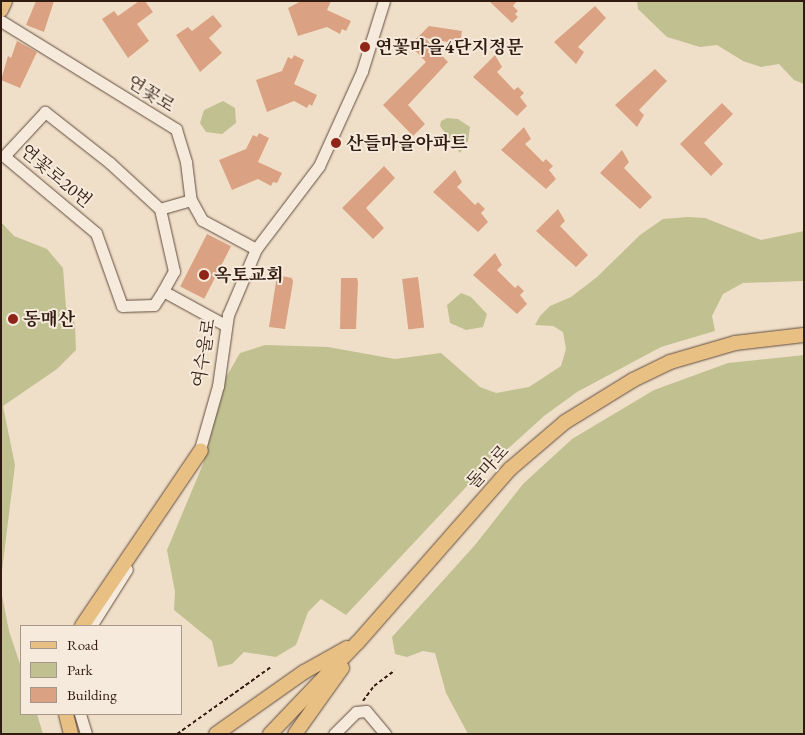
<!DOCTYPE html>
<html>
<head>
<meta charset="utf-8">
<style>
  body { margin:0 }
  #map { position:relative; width:805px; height:735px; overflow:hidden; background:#f0dfc8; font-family:"EB Garamond","Noto Serif KR",serif }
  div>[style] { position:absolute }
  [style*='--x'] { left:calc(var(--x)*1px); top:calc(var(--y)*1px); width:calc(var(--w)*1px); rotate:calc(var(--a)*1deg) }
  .green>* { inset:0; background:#c1c091 }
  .building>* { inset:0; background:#daa282; transform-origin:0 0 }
  .path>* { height:2px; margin-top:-1px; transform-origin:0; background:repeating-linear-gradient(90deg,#311b11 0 4px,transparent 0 6.5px) }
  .roads { filter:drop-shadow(0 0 1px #614c3f) drop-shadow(0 0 1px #614c3f) }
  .minor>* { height:11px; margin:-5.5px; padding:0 5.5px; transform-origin:5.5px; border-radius:5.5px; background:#f5eadb }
  .major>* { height:14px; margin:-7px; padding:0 7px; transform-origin:7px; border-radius:7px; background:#e8c084 }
  .dots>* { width:14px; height:14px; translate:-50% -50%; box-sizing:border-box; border:2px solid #f5eadb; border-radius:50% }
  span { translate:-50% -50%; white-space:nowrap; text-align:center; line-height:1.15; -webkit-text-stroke:4px #f5eadb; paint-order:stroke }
  .poi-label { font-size:18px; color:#311b11; font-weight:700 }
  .left { translate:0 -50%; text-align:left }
  .street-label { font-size:18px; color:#311b11 }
  .frame { position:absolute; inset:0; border:2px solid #311b11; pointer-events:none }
  .legend { position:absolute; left:20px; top:625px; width:162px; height:90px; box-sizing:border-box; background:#f5eadb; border:1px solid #a7978a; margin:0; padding:6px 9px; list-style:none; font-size:15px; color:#311b11 }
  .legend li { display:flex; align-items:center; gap:10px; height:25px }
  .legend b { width:25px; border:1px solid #a7978a }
</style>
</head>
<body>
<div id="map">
  <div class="green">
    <div style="clip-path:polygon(637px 1px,804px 1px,804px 84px,794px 80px,779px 64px,761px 67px,743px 61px,717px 45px,700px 47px,667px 37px,638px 9px)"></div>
    <div style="clip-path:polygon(223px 101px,235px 108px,236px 123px,222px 134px,206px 132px,200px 123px,204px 110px)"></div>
    <div style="clip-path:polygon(447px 118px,458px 119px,470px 127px,468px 141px,460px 153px,440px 126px,441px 121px)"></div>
    <div style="clip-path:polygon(688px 217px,705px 218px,761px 240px,804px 231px,804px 281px,743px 283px,723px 294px,712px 316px,715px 331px,661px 347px,577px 392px,544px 416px,469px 484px,346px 615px,321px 599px,308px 612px,296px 645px,276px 657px,244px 652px,232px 664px,218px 667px,212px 641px,174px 610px,175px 592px,167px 550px,203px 464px,225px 379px,240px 353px,265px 345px,328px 347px,395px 359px,441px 353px,480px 387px,496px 393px,529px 387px,561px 366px,566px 349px,563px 332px,553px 326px,535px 325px,540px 316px,550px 306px,571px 297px,597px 277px,640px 235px,663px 219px)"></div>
    <div style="clip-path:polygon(1px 222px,14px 236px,47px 249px,63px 268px,66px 307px,75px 324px,76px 350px,57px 369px,3px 406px,15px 465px,1px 579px)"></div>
    <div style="clip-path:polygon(461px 293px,471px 297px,487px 314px,483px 327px,466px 330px,450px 323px,447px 305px)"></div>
    <div style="clip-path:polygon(804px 355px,804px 734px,468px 734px,446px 693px,435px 653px,423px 651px,407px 657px,395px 654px,392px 637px,475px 545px,523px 484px,572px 439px,654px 390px,728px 363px)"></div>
    <div style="clip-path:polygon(1px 590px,9px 631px,21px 667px,21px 714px,37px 714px,43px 734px,1px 734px)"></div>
  </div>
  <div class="building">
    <div style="clip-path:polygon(36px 1px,54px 1px,44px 32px,26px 25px)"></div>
    <div style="clip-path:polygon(139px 1px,145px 1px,153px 12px,137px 24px,149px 41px,128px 58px,102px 19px,114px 11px,118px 16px)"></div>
    <div style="clip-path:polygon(301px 1px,331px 1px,327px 10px,351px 21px,346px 31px,342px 29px,340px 34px,327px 27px,298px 36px,288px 8px)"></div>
    <div style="clip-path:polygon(489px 1px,517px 1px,513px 6px,518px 11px,515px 14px,518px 17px,512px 23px)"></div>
    <div style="clip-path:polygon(595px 6px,606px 18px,578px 47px,584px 52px,576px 64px,554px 42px)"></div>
    <div style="clip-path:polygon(213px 15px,222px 26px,209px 38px,222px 53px,200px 72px,176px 35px,188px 27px,192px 31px)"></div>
    <div style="clip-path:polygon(429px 26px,462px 31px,460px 44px,425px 38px,448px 62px,408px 105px,425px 124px,413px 136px,383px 105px,426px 62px,410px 45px)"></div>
    <div style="clip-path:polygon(17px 41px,37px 52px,20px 88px,1px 80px,8px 56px,11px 58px)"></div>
    <div style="clip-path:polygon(294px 55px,304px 60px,294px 84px,317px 95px,312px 106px,309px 104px,307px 108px,294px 101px,267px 112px,256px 80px,282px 71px,288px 57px,292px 59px)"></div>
    <div style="clip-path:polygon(495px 55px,502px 67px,497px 72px,514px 90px,518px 87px,524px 93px,520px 97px,527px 106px,517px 116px,473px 77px)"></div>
    <div style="clip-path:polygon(655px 69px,667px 81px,639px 110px,644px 115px,637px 127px,615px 105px)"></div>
    <div style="clip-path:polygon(722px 103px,733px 114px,704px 143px,723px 164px,711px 176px,680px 144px)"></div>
    <div style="clip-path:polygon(524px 127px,531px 139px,525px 144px,543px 162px,546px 159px,553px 166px,549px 170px,556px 179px,546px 189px,501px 150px)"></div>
    <div style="clip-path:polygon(259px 133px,269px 138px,258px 162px,282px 173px,277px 183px,273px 182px,271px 186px,258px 179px,232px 190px,219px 160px,246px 149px,253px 135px,257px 137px)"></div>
    <div style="clip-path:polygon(622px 150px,629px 162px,624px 168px,652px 197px,640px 209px,600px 173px)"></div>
    <div style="clip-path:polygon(384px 166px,395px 178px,366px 208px,384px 228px,373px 239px,342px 208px)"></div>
    <div style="clip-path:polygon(455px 170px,462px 182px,457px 187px,475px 205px,478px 202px,485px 209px,481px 213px,488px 222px,478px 232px,433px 192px)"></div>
    <div style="clip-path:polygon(558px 209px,565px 221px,560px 226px,588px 255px,576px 267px,536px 231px)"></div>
    <div style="left:207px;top:234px;width:27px;height:59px;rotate:27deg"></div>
    <div style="clip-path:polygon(495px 253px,502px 265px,497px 270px,515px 288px,518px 285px,524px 291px,520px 295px,527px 304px,517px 314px,473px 275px)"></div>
    <div style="clip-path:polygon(277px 275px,292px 278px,293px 282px,285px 329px,269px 327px)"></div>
    <div style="left:418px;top:277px;width:51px;height:16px;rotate:83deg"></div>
    <div style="clip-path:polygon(341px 278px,357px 278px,358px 282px,356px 329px,340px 329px)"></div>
  </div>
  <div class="path">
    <div style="--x:363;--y:701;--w:19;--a:-54"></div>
    <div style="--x:374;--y:686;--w:26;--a:-37"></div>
    <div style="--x:177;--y:734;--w:115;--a:-35.5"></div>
  </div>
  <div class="roads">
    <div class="minor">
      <div style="--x:1;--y:21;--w:206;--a:31.7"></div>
      <div style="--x:176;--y:129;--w:34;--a:73"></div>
      <div style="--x:186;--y:162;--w:38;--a:83"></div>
      <div style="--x:191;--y:200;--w:23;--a:61"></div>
      <div style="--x:202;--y:220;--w:61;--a:28.2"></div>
      <div style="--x:191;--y:200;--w:32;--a:164"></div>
      <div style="--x:160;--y:209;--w:68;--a:-137.4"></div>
      <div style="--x:110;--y:163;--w:83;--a:-141.9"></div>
      <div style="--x:45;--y:112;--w:60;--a:133"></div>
      <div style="--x:4;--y:156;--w:120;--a:39.9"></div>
      <div style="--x:96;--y:233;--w:77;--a:70.4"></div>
      <div style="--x:122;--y:306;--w:32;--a:-2"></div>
      <div style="--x:154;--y:305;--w:17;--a:-57"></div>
      <div style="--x:163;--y:291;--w:71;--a:28.7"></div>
      <div style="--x:160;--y:209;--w:64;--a:77.3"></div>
      <div style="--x:174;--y:271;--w:23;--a:119"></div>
      <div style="--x:198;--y:456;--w:73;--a:-74.1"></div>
      <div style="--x:218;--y:386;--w:72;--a:-82"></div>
      <div style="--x:228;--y:315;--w:72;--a:-67"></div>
      <div style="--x:256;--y:249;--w:104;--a:-52.8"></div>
      <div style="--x:319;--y:166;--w:104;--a:-65.6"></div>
      <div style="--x:362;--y:71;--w:73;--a:-72.6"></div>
      <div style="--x:91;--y:626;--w:67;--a:-57.7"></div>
      <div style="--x:80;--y:714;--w:21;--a:73"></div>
      <div style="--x:334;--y:734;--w:31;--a:-45"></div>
      <div style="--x:356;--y:712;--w:10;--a:-6"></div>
      <div style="--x:366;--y:711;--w:30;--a:50"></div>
    </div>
    <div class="major">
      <div style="--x:1;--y:10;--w:10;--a:-66"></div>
      <div style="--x:82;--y:626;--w:212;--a:-55.9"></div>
      <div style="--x:66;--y:714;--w:21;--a:76"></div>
      <div style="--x:216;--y:734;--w:108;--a:-35.2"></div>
      <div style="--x:304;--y:672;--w:49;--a:-29.2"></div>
      <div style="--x:270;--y:734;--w:127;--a:-46.3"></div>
      <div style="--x:358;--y:642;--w:230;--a:-48.7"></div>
      <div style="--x:510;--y:469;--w:72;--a:-40.5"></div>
      <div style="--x:565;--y:422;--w:80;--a:-31.7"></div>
      <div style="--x:633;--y:380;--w:41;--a:-25.9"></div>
      <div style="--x:670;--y:362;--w:68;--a:-16.3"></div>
      <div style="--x:735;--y:343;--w:69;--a:-6.6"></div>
      <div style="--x:295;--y:734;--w:81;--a:-54.5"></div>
    </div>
  </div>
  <div class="dots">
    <div style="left:365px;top:47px;background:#8f2418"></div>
    <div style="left:336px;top:143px;background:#8f2418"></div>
    <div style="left:204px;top:275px;background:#8f2418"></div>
    <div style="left:13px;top:319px;background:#8f2418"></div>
  </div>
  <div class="poi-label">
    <span class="left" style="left:375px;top:47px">연꽃마을4단지정문</span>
    <span class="left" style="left:346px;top:143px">산들마을아파트</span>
    <span class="left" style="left:214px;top:275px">옥토교회</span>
    <span class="left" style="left:23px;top:319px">동매산</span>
  </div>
  <div class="street-label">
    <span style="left:151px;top:94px;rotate:32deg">연꽃로</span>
    <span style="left:56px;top:176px;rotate:40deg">연꽃로20번</span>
    <span style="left:204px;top:353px;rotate:-81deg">여수울로</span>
    <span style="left:488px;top:467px;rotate:-47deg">돌마로</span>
  </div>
  <div class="frame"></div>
  <ul class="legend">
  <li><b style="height:6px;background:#e8c084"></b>Road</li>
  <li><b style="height:14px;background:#c1c091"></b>Park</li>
  <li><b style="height:14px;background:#daa282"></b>Building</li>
  </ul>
</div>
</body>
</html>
